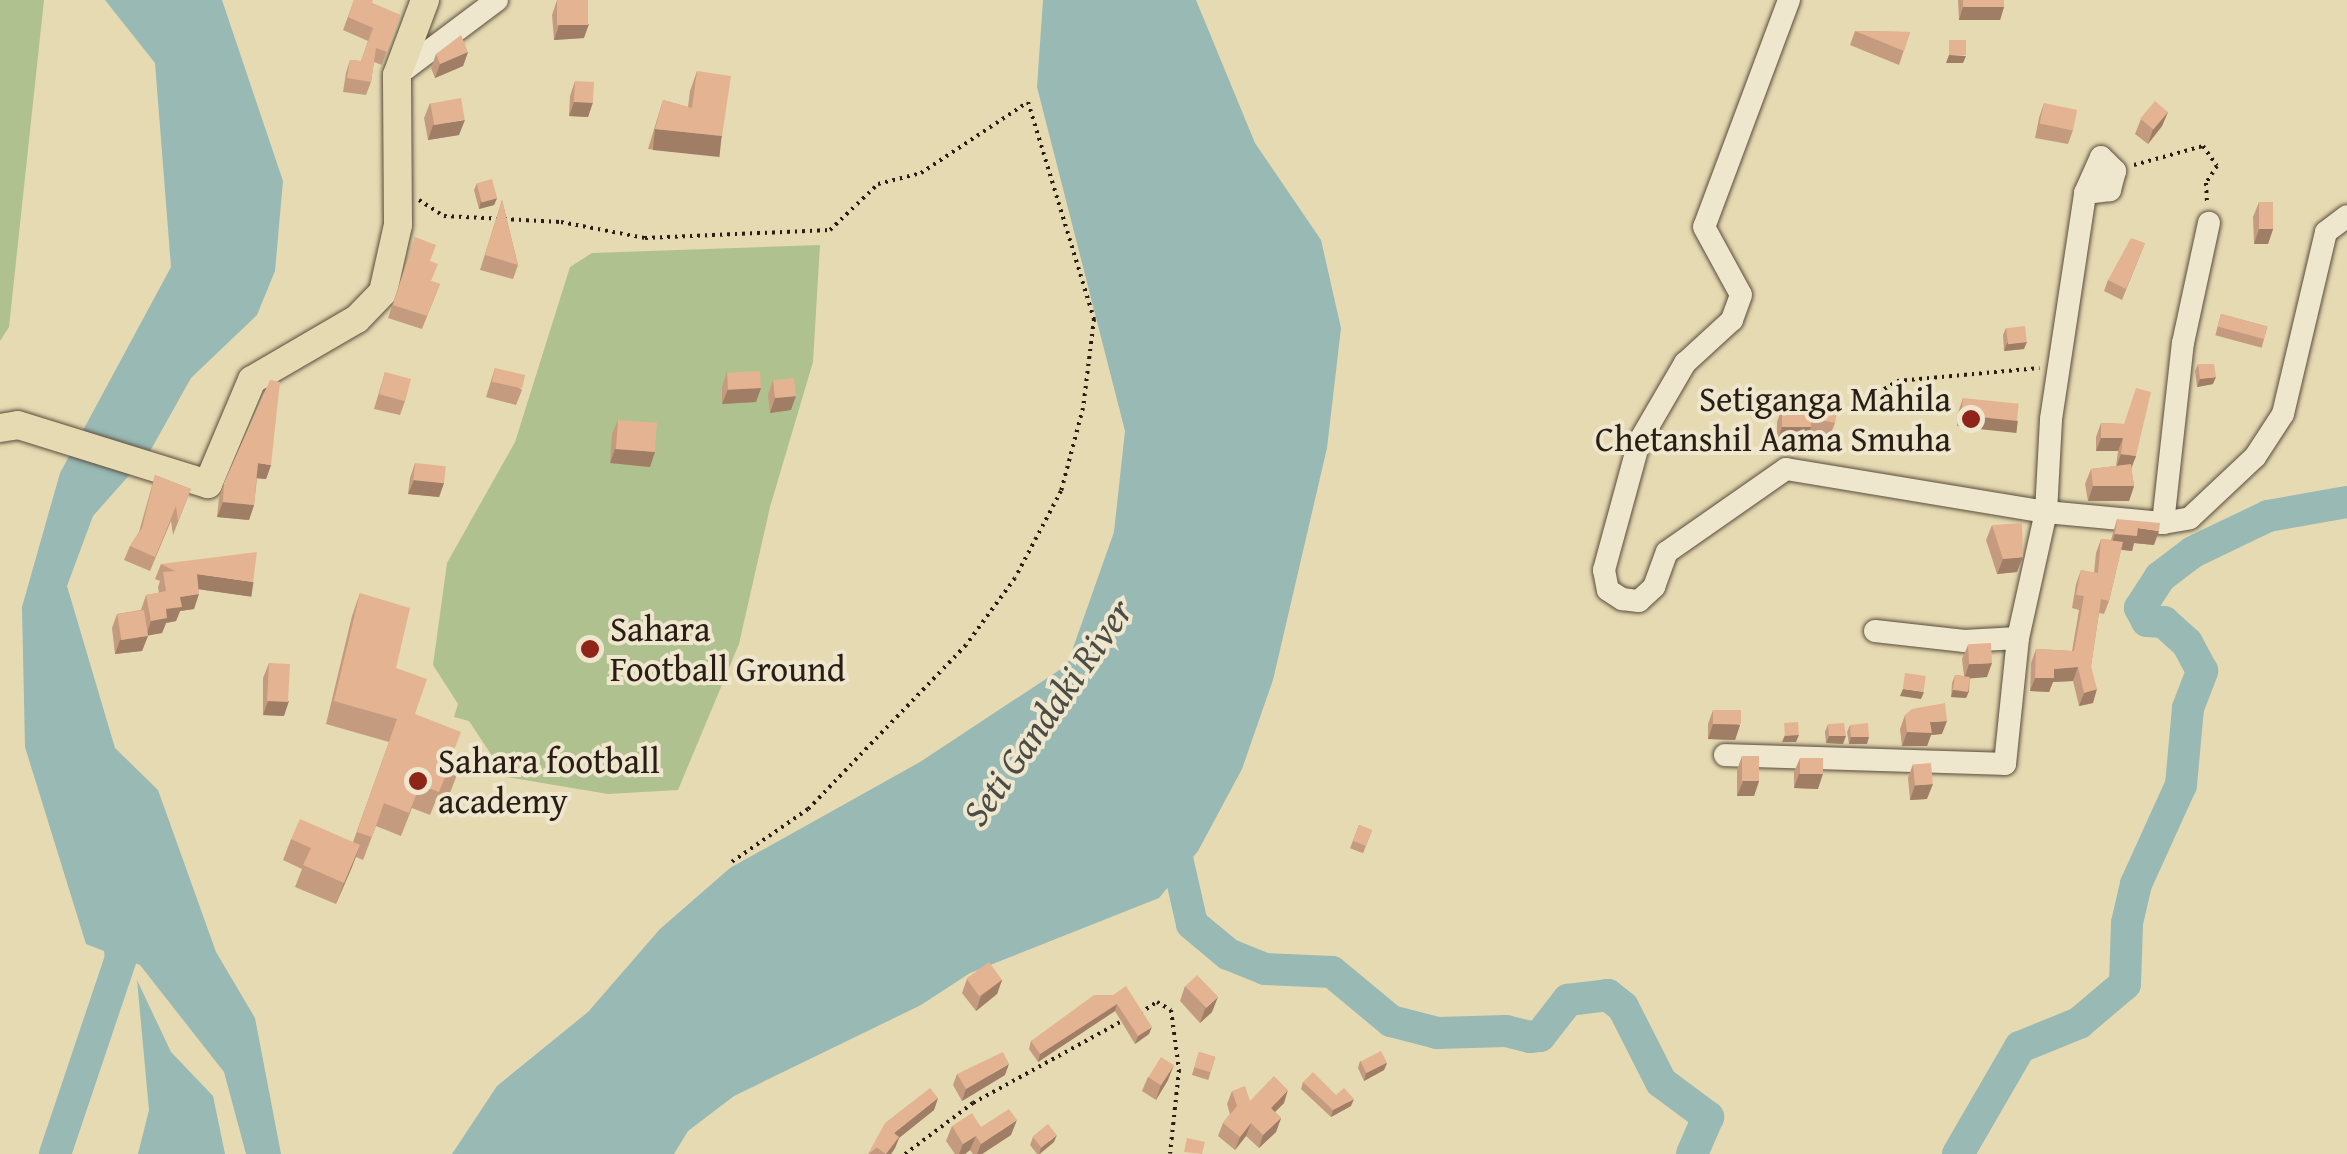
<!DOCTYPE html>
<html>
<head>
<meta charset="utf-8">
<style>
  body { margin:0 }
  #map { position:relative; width:2347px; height:1154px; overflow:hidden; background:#e6dab2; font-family:"Gentium Book Plus",serif }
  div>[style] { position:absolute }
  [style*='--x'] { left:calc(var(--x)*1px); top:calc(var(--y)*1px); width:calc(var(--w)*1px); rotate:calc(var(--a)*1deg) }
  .green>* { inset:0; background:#b0c190 }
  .water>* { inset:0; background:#98b9b4 }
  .river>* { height:32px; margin:-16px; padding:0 16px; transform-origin:16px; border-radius:16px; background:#98b9b4 }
  .path>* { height:4px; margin-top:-2px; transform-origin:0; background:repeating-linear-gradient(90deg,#2a1d15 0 2.5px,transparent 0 7.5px) }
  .roads { filter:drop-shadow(0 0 2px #594c3c) drop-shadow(0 0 2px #594c3c) }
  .minor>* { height:22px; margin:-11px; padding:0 11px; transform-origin:11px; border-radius:11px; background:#efe7cd }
  .major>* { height:28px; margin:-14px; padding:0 14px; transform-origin:14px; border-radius:14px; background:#e6dab2 }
  .wall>* { inset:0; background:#c49b7e; transform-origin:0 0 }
  .shaded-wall>* { inset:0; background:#a07e66; transform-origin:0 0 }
  .building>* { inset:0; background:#e4b492; transform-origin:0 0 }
  .dots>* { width:28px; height:28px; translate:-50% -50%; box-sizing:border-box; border:5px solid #efe7cd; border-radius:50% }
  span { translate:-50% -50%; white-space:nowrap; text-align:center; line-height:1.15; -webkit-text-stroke:8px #efe7cd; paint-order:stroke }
  .poi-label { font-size:35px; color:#2a1d15 }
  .right { translate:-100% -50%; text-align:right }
  .left { translate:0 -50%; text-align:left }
  .water-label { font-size:38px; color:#4b4c45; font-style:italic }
</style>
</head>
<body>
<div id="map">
  <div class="green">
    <div style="clip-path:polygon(0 0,44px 0,9px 327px,0 341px)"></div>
    <div style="clip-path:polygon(820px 245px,813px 362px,770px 507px,739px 644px,678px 790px,608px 794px,506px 777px,469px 721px,454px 717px,458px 704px,433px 665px,447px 563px,515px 442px,570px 267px,592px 253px)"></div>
  </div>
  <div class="water">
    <div style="clip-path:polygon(105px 0,222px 0,283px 181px,275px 271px,257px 315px,191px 378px,149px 453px,93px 516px,67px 586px,115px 748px,158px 790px,216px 952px,255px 1018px,281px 1154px,246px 1154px,224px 1072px,140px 965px,86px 944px,25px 747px,22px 607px,60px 473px,171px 267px,155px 63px)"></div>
    <div style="clip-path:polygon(1043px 0,1196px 0,1255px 143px,1321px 240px,1341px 328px,1327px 448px,1273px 680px,1242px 769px,1198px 851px,1159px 898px,970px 973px,921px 1005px,734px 1096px,688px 1131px,674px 1154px,452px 1154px,497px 1086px,588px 1012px,660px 929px,730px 868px,920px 762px,1067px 665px,1114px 532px,1125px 431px,1037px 87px)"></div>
    <div style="clip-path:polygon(137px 980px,171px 1052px,213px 1096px,225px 1154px,138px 1154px,149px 1110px)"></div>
  </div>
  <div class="river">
    <div style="--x:1172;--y:836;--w:90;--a:77.2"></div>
    <div style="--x:1192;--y:924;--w:47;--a:39.8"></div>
    <div style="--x:1228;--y:954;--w:40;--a:22"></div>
    <div style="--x:1265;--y:969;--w:67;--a:2.6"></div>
    <div style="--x:1332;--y:972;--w:77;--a:39.7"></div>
    <div style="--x:1391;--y:1021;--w:48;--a:14.6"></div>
    <div style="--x:1437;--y:1033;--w:69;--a:-1.7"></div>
    <div style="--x:1506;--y:1031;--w:25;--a:14"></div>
    <div style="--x:1530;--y:1037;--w:10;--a:-6"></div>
    <div style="--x:1540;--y:1036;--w:46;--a:-52.1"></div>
    <div style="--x:1568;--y:1000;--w:40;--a:-7.1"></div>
    <div style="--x:1608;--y:995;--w:19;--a:39"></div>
    <div style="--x:1623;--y:1007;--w:84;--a:63.1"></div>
    <div style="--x:1661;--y:1082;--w:59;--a:36.7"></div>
    <div style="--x:1708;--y:1117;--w:40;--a:113.4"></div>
    <div style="--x:55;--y:1154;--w:207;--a:-71.4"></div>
    <div style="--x:121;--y:958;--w:41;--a:-97"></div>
    <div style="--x:1958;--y:1154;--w:124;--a:-59.9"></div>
    <div style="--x:2020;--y:1047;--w:64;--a:-22.1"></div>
    <div style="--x:2079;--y:1023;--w:60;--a:-40.3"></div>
    <div style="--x:2125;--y:984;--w:61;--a:-88.1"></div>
    <div style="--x:2127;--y:923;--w:40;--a:-77"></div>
    <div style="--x:2136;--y:884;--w:109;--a:-65.6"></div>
    <div style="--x:2181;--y:785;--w:77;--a:-84.8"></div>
    <div style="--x:2188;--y:708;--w:40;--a:-69"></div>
    <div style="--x:2202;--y:671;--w:32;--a:-118"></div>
    <div style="--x:2187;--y:643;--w:31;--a:-138"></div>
    <div style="--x:2164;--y:622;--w:17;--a:-177"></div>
    <div style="--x:2147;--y:621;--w:15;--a:-118"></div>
    <div style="--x:2140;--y:608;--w:37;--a:-57"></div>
    <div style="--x:2160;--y:577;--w:41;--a:-37.1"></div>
    <div style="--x:2193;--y:552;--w:83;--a:-25.6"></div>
    <div style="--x:2268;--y:516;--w:80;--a:-10"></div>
  </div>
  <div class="path">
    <div style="--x:2134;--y:165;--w:72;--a:-15.4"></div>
    <div style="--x:2203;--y:146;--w:24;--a:55"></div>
    <div style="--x:2217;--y:166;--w:20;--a:123"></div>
    <div style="--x:2206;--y:183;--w:19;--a:87"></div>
    <div style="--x:419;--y:200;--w:30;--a:33"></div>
    <div style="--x:444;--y:216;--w:117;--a:2.9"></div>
    <div style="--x:561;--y:222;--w:86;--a:10.8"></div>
    <div style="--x:645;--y:238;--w:185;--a:-2.5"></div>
    <div style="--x:830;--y:230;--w:66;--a:-43.8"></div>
    <div style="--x:878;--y:184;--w:44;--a:-14.3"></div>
    <div style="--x:921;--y:173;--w:128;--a:-33.6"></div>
    <div style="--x:1028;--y:102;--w:227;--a:73.1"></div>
    <div style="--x:1094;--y:319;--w:90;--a:97"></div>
    <div style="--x:1083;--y:408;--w:86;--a:104.8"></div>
    <div style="--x:1061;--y:491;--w:98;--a:117.9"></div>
    <div style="--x:1015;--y:578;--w:83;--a:126.2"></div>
    <div style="--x:966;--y:645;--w:228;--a:133.9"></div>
    <div style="--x:808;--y:809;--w:95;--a:145.3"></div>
    <div style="--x:1878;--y:393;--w:22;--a:-32"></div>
    <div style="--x:1897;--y:381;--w:143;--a:-5.2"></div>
    <div style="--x:1140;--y:1013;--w:20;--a:-33"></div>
    <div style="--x:1157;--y:1002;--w:16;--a:30"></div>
    <div style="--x:1171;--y:1010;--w:61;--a:82.4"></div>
    <div style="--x:1179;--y:1070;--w:84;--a:96.1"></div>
    <div style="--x:905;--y:1154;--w:85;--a:-36.9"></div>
    <div style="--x:973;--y:1103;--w:170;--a:-28.8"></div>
  </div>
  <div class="roads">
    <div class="minor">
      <div style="--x:1789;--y:0;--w:242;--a:110.5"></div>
      <div style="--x:1704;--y:227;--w:77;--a:61.4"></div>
      <div style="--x:1741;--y:295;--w:27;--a:110"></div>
      <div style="--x:1732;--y:320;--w:64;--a:137.5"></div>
      <div style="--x:1685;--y:363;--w:91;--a:120.2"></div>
      <div style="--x:1639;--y:442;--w:133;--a:105.3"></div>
      <div style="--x:1604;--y:570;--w:20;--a:79"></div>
      <div style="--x:1608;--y:590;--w:17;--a:33"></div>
      <div style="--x:1622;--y:599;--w:17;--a:7"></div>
      <div style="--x:1639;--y:601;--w:21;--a:-43"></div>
      <div style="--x:1654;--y:587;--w:37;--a:-70"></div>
      <div style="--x:1667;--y:552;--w:145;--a:-34.9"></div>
      <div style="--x:1786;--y:469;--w:264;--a:9.4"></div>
      <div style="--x:2046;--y:512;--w:118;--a:5.4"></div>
      <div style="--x:2163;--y:523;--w:27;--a:-10"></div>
      <div style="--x:2190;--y:518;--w:89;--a:-43.2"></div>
      <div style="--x:2255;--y:457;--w:51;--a:-56.9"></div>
      <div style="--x:2283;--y:414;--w:187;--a:-76.7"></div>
      <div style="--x:2326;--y:232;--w:26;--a:-37"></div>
      <div style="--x:397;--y:75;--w:125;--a:-36.9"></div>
      <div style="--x:2163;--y:523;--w:181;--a:-83.7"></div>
      <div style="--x:2183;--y:343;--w:123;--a:-77.8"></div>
      <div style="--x:1875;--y:631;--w:90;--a:6.4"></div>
      <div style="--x:1964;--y:641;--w:54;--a:-3.2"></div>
      <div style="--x:1725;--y:755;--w:280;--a:1.8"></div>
      <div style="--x:2005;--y:764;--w:127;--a:-84.1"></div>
      <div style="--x:2018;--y:638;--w:129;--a:-77.5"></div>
      <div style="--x:2046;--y:512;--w:93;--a:-86.9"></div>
      <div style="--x:2051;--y:419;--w:229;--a:-81.4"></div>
      <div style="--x:2085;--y:193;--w:39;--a:-66"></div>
      <div style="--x:2101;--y:157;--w:20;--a:45"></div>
      <div style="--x:2115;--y:171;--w:20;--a:105"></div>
      <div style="--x:2110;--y:190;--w:25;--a:173"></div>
    </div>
    <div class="major">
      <div style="--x:0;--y:428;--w:18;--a:-9"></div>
      <div style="--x:18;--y:425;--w:199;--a:17.3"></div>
      <div style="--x:208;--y:484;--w:113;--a:-67.1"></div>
      <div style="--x:252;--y:380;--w:121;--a:-30.2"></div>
      <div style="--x:357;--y:319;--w:37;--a:-46"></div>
      <div style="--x:383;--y:292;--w:69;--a:-77.4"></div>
      <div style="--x:398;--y:225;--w:150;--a:-90.4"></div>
      <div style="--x:397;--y:75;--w:80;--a:-69.5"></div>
    </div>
  </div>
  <div class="wall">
    <div style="clip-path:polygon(354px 0,372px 3px,400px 15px,382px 65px,374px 62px,371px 82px,366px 95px,343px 92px,346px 73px,350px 60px,361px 61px,368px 41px,343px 30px)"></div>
    <div style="clip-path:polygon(557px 0,584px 38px,554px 40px,552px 15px)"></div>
    <div style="clip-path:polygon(1958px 0,2004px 0,2004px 7px,2000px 20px,1959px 20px)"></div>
    <div style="clip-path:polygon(1855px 31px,1910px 32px,1899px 65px,1850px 45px)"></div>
    <div style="clip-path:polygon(468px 52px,463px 66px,435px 78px,431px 68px,436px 54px)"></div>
    <div style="clip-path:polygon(697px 71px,722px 136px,715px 156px,648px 149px,663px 100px,688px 107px,690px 91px)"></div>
    <div style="clip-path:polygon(575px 81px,593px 102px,588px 117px,569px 116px,570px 96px)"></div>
    <div style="clip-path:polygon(430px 103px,459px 135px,428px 140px,424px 118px)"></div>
    <div style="clip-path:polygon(2044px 103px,2073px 130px,2068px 144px,2035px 138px,2039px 118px)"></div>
    <div style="clip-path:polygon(2168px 112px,2162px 126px,2148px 144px,2135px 134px,2141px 119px)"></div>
    <div style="clip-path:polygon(477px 183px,497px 198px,494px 205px,479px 209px,474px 190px)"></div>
    <div style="clip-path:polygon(502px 200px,518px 265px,513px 279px,480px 270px)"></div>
    <div style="clip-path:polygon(2259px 202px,2273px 229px,2268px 244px,2254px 244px,2253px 217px)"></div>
    <div style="clip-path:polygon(415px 237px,430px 261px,431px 281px,440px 284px,422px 329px,388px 318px)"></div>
    <div style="clip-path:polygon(2145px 243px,2122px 300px,2104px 291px,2108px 280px)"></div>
    <div style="left:2221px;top:314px;width:48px;height:22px;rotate:15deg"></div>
    <div style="clip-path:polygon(2006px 328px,2024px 349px,2004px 351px,2003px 335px)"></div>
    <div style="clip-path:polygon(2198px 364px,2213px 384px,2197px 387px,2195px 371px)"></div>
    <div style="clip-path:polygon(495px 368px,522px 390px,516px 405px,486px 397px)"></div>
    <div style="clip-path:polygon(385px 372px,405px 401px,400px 415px,374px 409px)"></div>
    <div style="clip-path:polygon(727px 372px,761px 388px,756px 402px,722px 404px,722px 387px)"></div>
    <div style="clip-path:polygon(773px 380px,791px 410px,770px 413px,768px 395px)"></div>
    <div style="clip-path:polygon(1825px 390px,1835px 423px,1829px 438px,1809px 433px,1806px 442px,1777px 442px,1777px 422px,1782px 408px,1819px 408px)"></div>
    <div style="clip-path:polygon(1963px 398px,2018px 421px,2014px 432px,1957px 426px,1959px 410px)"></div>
    <div style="clip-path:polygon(618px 420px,650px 467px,610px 463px,612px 434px)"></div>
    <div style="clip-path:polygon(2101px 423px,2124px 424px,2136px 456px,2131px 467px,2134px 486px,2129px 501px,2088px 501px,2085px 484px,2091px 469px,2116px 466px,2118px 451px,2096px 451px,2096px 437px)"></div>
    <div style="clip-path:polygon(415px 463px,444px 483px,439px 497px,408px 494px,410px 478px)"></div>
    <div style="clip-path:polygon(271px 465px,266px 479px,257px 478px,254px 505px,249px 520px,217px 517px,219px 497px,224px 483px)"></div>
    <div style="clip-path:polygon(155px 475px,191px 489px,173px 535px,171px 521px,150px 571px,124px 560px,130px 546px,139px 532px)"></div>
    <div style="clip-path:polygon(2117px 519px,2154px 545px,2134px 543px,2132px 551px,2121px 550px,2109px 601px,2104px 614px,2099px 613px,2091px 666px,2093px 703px,2079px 706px,2073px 681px,2053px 682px,2049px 692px,2030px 691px,2031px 663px,2036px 649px,2072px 651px,2079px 610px,2072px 608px,2076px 584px,2081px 570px,2094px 573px,2096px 553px,2101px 539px,2111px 540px)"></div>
    <div style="clip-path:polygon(1992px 525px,2017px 572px,1997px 574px,1986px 540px)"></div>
    <div style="clip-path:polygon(161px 564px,248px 596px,199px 589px,194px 609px,180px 611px,176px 621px,166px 623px,162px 633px,148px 635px,142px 651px,115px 654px,112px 628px,117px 614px,141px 610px,146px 595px,159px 593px,158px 587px,160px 581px,155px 579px)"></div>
    <div style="clip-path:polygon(360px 593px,396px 668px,415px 714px,454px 753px,464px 757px,448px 798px,438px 795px,430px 815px,412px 808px,401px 836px,376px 826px,363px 860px,356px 857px,336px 904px,295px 887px,302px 869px,283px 860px,291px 839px,353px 842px,389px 742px,326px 724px,352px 616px)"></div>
    <div style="clip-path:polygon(1968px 645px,1987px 677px,1970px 678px,1969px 691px,1966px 698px,1951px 697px,1952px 683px,1955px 675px,1964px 676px,1962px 659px)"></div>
    <div style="clip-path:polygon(269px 663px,284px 716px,263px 715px,263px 678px)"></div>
    <div style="clip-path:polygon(1713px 710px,1740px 725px,1735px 740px,1708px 739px,1708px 724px)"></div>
    <div style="clip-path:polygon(1905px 715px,1942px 734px,1931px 735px,1927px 746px,1902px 746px,1900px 729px)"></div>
    <div style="clip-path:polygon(1828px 724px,1843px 744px,1826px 743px,1825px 732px)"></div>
    <div style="clip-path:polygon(1850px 725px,1867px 744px,1849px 744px,1847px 732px)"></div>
    <div style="clip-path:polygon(1742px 756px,1759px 781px,1754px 796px,1737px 796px,1737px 770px)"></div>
    <div style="clip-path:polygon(1800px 758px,1818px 789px,1794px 788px,1794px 772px)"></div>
    <div style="clip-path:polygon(1913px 764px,1927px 799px,1910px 800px,1908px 778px)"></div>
    <div style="left:1359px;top:825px;width:14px;height:25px;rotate:21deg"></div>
    <div style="clip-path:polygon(967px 979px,1002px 980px,997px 994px,976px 1011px,962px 993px)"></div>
    <div style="clip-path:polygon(1185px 986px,1212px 1012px,1200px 1023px,1180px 1001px)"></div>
    <div style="clip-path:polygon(1113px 995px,1149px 1034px,1135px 1044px,1115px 1011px,1038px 1062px,1029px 1049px,1031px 1041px)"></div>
    <div style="left:1199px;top:1052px;width:17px;height:24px;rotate:17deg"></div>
    <div style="clip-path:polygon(1360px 1061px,1387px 1063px,1384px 1070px,1364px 1081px,1358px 1068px)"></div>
    <div style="clip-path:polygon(957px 1074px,1005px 1075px,962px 1101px,953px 1085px)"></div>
    <div style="clip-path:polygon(1148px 1077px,1168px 1080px,1156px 1100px,1142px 1091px)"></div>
    <div style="clip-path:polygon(1303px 1082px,1336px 1095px,1351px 1106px,1331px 1117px,1301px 1089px)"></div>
    <div style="clip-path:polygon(1232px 1091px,1250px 1101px,1284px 1103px,1275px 1112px,1281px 1118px,1276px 1132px,1259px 1148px,1246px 1136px,1235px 1150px,1218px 1136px,1223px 1123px,1230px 1114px,1227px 1104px)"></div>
    <div style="clip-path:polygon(938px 1098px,934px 1110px,899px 1138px,895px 1148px,891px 1154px,868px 1154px)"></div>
    <div style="clip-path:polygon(952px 1126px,981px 1127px,1011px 1135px,982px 1154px,973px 1154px,970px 1150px,965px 1154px,955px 1154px,946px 1141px)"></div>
    <div style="clip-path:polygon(1033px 1137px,1054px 1142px,1040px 1154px,1037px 1154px,1030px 1145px)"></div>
  </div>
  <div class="shaded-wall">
    <div style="clip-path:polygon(1963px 7px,2004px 7px,2000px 20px,1959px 20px)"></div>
    <div style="clip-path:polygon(589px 24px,584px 38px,554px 40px,559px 25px)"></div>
    <div style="clip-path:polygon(468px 52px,463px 66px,435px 78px,440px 64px)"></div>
    <div style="clip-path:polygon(1949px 55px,1966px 56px,1963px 63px,1946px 63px)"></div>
    <div style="clip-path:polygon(574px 102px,593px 102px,588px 117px,569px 116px)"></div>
    <div style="clip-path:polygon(2168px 112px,2162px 126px,2148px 144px,2153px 129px)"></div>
    <div style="clip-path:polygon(465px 120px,459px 135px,428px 140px,433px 125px)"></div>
    <div style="left:655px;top:129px;width:67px;height:21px;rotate:6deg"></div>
    <div style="clip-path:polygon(497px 198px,494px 205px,479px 209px,481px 201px)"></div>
    <div style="clip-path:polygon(2259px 229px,2273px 229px,2268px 244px,2254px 244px)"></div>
    <div style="clip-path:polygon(2027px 342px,2024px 349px,2004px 351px,2007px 343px)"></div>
    <div style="clip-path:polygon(2216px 377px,2213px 384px,2197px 387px,2200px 379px)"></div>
    <div style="clip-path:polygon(761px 388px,756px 402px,722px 404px,728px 389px)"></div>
    <div style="clip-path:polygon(796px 396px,791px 410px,770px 413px,775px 398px)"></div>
    <div style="left:1961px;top:415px;width:57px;height:12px;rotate:6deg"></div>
    <div style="clip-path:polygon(1782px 427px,1811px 427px,1806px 442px,1777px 442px)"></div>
    <div style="clip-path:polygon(2101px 438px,2123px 438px,2118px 451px,2096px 451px)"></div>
    <div style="clip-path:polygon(615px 449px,655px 452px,650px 467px,610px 463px)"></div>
    <div style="clip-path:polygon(2121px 454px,2136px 456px,2131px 469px,2116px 468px)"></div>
    <div style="clip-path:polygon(258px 463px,271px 465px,266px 479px,253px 478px)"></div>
    <div style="clip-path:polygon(414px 480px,444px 483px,439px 497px,408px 494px)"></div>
    <div style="clip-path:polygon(2093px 486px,2134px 486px,2129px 501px,2088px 501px)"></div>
    <div style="clip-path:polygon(223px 502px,254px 505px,249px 520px,217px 517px)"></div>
    <div style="clip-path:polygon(2138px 528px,2159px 531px,2154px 545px,2134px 543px,2132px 551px,2110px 548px,2115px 534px)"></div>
    <div style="clip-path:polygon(2023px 557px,2017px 572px,1997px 574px,2003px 559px)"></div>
    <div style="left:197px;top:574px;width:57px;height:15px;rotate:8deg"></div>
    <div style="clip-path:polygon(199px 594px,194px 609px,180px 611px,176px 621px,166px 623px,162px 633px,146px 636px,151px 621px,180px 597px)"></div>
    <div style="clip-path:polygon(148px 636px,142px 651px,115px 654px,120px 640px)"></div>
    <div style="clip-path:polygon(1992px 663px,1987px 677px,1964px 679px,1969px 664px)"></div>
    <div style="clip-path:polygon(2078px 667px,2073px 681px,2053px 682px,2049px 692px,2030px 691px,2035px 678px,2054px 669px)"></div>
    <div style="clip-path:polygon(1903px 689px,1924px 692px,1921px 699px,1900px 696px)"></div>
    <div style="clip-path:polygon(2097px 689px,2093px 703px,2079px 706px,2084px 693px)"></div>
    <div style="clip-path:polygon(1953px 690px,1969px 691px,1966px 698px,1951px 697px)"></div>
    <div style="clip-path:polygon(268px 701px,289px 701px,284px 716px,263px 715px)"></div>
    <div style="clip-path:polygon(1947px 721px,1942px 734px,1931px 735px,1927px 746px,1902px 746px,1907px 732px,1930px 722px)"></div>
    <div style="clip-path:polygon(1713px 724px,1740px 725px,1735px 740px,1708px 739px)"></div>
    <div style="clip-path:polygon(1785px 735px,1799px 735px,1796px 742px,1782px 742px)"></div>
    <div style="clip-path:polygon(1829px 736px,1846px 736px,1843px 744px,1826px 743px)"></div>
    <div style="clip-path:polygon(1851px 737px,1869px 737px,1867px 744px,1849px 744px)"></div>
    <div style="clip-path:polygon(1799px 774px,1823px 774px,1818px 789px,1794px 788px)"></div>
    <div style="clip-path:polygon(1743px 781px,1759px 781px,1754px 796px,1737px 796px)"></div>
    <div style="clip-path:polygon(1933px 784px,1927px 799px,1910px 800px,1915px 785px)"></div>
    <div style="clip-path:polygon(360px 845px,352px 867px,336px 904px,344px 883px)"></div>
    <div style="clip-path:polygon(1002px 980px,997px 994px,976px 1011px,981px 996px)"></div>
    <div style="clip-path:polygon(1218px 997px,1212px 1012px,1200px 1023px,1205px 1009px)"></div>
    <div style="clip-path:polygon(1117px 1004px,1115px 1011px,1038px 1062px,1040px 1054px)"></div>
    <div style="clip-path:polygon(1152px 1027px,1149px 1034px,1135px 1044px,1138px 1036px)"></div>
    <div style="clip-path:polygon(1387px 1063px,1384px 1070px,1364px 1081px,1366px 1073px)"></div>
    <div style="clip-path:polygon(1009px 1064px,1005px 1075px,962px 1101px,966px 1089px)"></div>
    <div style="clip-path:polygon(1174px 1065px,1168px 1080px,1156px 1100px,1161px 1085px)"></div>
    <div style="clip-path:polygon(1288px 1090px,1284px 1103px,1266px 1121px,1271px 1108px)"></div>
    <div style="clip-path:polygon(938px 1098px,934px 1110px,899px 1138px,895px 1148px,891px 1154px,886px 1154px,894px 1133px)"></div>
    <div style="clip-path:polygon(1354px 1099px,1351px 1106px,1331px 1117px,1333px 1110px)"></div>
    <div style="clip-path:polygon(1281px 1118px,1276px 1132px,1259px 1148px,1263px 1135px)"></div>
    <div style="clip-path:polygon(1017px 1120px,1011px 1135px,982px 1154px,977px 1154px,981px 1144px)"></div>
    <div style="clip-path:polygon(1251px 1123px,1246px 1136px,1235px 1150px,1240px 1137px)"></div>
    <div style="clip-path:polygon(1057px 1135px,1054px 1142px,1039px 1154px,1041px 1148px)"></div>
    <div style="clip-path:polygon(976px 1136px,970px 1150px,965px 1154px,959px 1154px,963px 1144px)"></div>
  </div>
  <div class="building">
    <div style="clip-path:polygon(354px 0,373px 0,372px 3px,400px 15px,387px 52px,376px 48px,371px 82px,347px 78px,350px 60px,361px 61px,373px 28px,348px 17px)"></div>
    <div style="left:557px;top:0;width:31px;height:25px"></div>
    <div style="left:1963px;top:0;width:41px;height:7px"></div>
    <div style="clip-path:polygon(1855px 31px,1910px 32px,1904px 51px)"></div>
    <div style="clip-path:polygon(461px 35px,468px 52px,440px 64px,436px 54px)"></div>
    <div style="left:1949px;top:40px;width:17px;height:15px"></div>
    <div style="clip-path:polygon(697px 71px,731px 76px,722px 136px,655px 129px,663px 100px,692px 108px)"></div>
    <div style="left:575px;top:81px;width:19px;height:21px;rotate:3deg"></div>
    <div style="left:461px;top:98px;width:22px;height:31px;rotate:80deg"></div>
    <div style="left:2155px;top:101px;width:17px;height:23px;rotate:40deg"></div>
    <div style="left:2044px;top:103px;width:34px;height:21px;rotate:12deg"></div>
    <div style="left:492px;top:179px;width:20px;height:16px;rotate:75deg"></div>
    <div style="clip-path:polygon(502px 200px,518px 265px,485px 255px)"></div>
    <div style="left:2259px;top:202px;width:14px;height:27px"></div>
    <div style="clip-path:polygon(415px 237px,436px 245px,430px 261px,438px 264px,431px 281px,440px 284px,427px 316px,393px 305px)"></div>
    <div style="clip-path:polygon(2131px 238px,2145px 243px,2126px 289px,2108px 280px)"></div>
    <div style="left:2221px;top:314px;width:48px;height:13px;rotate:15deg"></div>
    <div style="left:2025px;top:326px;width:16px;height:19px;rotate:83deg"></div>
    <div style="clip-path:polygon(2198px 364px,2214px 364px,2216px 377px,2200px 379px)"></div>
    <div style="left:495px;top:368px;width:31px;height:14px;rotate:13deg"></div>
    <div style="left:760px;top:371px;width:17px;height:33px;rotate:87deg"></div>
    <div style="left:385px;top:372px;width:27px;height:23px;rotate:15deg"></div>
    <div style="left:794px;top:378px;width:18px;height:21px;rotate:84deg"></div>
    <div style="clip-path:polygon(270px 380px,280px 382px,271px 465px,258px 463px,254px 505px,223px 502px,224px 483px)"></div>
    <div style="clip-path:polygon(2136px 388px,2151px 392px,2136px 456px,2121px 454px,2123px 438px,2101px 438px,2101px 423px,2124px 424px)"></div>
    <div style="clip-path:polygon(1825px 390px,1841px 393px,1835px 423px,1811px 418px,1811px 427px,1782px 427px,1782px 408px,1821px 408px)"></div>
    <div style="left:1963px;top:398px;width:56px;height:17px;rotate:6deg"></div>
    <div style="left:618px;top:420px;width:39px;height:29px;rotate:4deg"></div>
    <div style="left:415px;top:463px;width:31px;height:17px;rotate:6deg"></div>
    <div style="clip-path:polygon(2131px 464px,2134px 486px,2093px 486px,2091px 469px)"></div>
    <div style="clip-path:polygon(155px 475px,191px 489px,178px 521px,176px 506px,155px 557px,130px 546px,142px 528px)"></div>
    <div style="clip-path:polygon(2117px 519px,2160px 523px,2159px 531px,2138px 528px,2137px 536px,2115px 534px)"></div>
    <div style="clip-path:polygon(2022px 523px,2023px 557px,2003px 559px,1992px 525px)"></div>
    <div style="clip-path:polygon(2101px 539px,2123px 542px,2109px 601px,2101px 599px,2091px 666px,2097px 689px,2084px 693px,2078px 667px,2054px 669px,2054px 678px,2035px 678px,2036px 649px,2074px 651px,2084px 596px,2076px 595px,2081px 570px,2098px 573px)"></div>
    <div style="clip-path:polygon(257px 552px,253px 582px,197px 574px,199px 594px,180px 597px,182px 607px,166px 609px,167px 618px,151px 621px,146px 595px,166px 591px,163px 572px,175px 571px,161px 564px)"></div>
    <div style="clip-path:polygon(360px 593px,410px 608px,396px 668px,427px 679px,415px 714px,461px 732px,453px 753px,464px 757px,457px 775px,447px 772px,439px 792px,420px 785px,409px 813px,384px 803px,372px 837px,357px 832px,397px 719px,334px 701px)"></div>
    <div style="left:144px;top:610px;width:26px;height:27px;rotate:81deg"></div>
    <div style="left:1991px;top:643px;width:20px;height:23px;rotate:87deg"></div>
    <div style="left:269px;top:663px;width:21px;height:38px;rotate:3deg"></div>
    <div style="left:1905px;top:673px;width:21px;height:16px;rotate:8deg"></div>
    <div style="left:1955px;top:675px;width:15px;height:15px;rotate:8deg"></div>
    <div style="clip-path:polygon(1945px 703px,1947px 721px,1930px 722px,1932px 733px,1907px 732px,1905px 715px,1912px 709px)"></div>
    <div style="left:1713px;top:710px;width:28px;height:14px"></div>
    <div style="left:1798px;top:722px;width:13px;height:14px;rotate:86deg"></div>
    <div style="clip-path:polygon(1844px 723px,1846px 736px,1829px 736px,1828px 724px)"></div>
    <div style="clip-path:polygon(1868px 723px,1869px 737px,1851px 737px,1850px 725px)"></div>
    <div style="left:1742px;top:756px;width:17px;height:25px"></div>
    <div style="left:1800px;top:758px;width:23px;height:16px"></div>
    <div style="left:1931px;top:763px;width:21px;height:18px;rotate:85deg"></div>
    <div style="clip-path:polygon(300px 819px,360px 845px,344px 883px,303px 865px,311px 848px,291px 839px)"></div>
    <div style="left:1359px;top:825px;width:14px;height:17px;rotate:21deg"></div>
    <div style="left:989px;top:962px;width:22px;height:28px;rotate:54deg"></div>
    <div style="left:1197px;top:975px;width:30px;height:16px;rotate:46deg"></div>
    <div style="clip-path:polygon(1126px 986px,1152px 1027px,1138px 1036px,1117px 1004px,1040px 1054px,1031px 1041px,1094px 995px,1113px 995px)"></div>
    <div style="left:1381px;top:1051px;width:13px;height:23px;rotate:63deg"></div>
    <div style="clip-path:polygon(1003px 1052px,1009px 1064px,966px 1089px,957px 1074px)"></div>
    <div style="left:1199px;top:1052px;width:17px;height:16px;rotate:17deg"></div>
    <div style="left:1161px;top:1057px;width:15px;height:24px;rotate:32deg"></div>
    <div style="clip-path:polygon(1313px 1072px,1336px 1095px,1344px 1088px,1354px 1099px,1333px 1110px,1303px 1082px)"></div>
    <div style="clip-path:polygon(1274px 1076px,1288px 1090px,1271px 1108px,1281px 1118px,1263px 1135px,1251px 1123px,1240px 1137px,1223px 1123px,1237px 1106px,1232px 1091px,1245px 1086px,1250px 1101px)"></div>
    <div style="clip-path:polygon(930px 1088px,938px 1098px,894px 1133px,899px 1137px,886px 1154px,876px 1147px,868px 1154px,885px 1123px)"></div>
    <div style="clip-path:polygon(1009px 1109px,1017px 1120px,981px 1144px,976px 1136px,963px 1144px,952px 1126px,972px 1113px,981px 1127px)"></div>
    <div style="left:1048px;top:1124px;width:14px;height:20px;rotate:51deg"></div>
    <div style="clip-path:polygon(1187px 1138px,1205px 1142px,1202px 1154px,1184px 1152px)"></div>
  </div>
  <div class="dots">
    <div style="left:1971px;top:419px;background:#8f2418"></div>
    <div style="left:590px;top:649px;background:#8f2418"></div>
    <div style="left:418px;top:781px;background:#8f2418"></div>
  </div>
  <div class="poi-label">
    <span class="right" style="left:1951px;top:419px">Setiganga Mahila<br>Chetanshil Aama Smuha</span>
    <span class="left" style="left:610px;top:649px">Sahara<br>Football Ground</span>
    <span class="left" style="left:438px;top:781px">Sahara football<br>academy</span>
  </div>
  <div class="water-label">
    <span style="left:1047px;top:712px;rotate:-55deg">Seti Gandaki River</span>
  </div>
</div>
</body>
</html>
